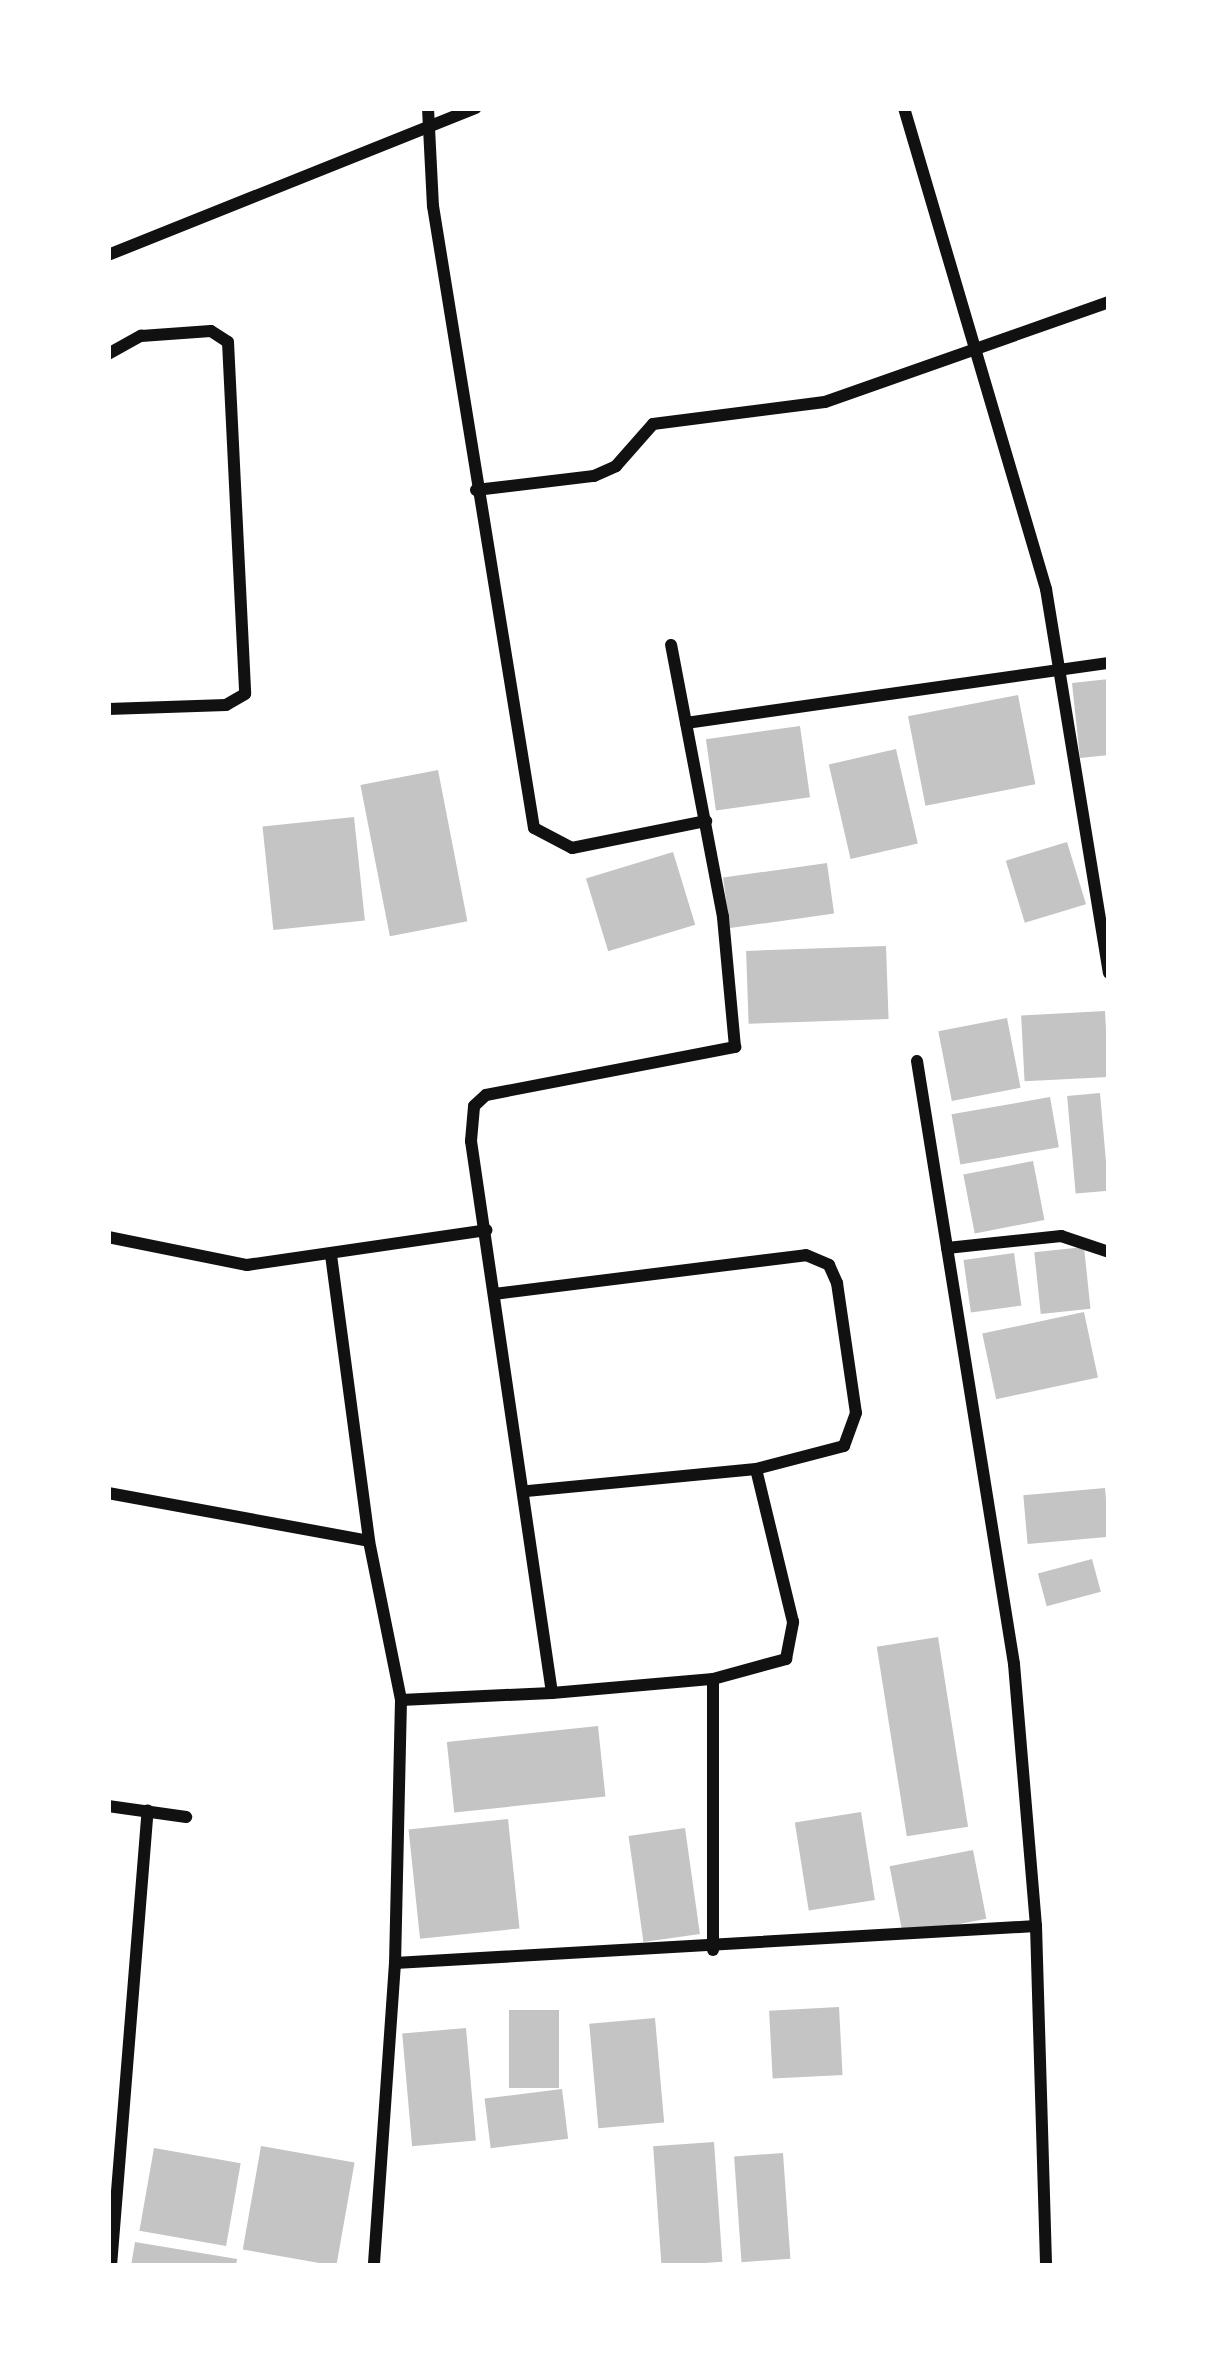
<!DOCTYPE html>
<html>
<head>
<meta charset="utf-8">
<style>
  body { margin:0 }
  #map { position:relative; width:1217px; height:2374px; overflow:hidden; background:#fff; font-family:Rubik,sans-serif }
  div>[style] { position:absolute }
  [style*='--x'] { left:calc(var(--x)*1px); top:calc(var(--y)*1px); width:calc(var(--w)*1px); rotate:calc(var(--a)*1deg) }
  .building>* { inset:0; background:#c4c4c4; transform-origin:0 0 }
  .minor>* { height:12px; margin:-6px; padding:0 6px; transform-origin:6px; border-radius:6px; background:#111 }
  span { translate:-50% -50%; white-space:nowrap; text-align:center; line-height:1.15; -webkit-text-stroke:9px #fff; paint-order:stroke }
  .frame { position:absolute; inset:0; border:111px solid #fff; pointer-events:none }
</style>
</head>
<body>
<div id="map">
  <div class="building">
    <div style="clip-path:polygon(1109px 679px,1109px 755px,1080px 758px,1072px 683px)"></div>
    <div style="left:1018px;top:695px;width:91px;height:112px;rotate:79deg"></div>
    <div style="left:800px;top:726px;width:72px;height:95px;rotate:82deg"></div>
    <div style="left:896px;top:749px;width:97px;height:69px;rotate:77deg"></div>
    <div style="left:438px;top:770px;width:154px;height:79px;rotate:79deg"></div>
    <div style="left:354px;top:817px;width:104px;height:92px;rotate:84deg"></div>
    <div style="left:1067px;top:842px;width:65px;height:64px;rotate:73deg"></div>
    <div style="left:673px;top:852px;width:76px;height:91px;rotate:73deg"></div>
    <div style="left:827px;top:863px;width:51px;height:105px;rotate:82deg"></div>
    <div style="left:886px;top:946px;width:73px;height:140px;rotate:88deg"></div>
    <div style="left:1105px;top:1011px;width:66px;height:84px;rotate:87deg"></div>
    <div style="left:1007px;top:1018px;width:71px;height:70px;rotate:79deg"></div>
    <div style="left:1100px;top:1093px;width:98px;height:33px;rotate:85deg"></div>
    <div style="left:1050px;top:1097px;width:51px;height:100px;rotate:80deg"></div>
    <div style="left:1033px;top:1161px;width:60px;height:71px;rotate:79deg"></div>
    <div style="left:1084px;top:1247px;width:62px;height:50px;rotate:84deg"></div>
    <div style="left:1014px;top:1253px;width:53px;height:51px;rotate:82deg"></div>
    <div style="left:1084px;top:1312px;width:67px;height:104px;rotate:78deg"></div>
    <div style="left:1105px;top:1488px;width:49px;height:82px;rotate:85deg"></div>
    <div style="left:1092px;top:1559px;width:34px;height:56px;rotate:75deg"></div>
    <div style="left:938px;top:1637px;width:192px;height:62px;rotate:81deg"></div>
    <div style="left:598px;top:1726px;width:71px;height:152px;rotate:84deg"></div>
    <div style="left:861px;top:1812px;width:89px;height:67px;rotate:81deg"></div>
    <div style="left:508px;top:1819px;width:110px;height:100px;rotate:84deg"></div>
    <div style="left:685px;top:1828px;width:107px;height:57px;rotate:82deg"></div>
    <div style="left:973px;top:1850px;width:70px;height:85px;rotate:79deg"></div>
    <div style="left:839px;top:2007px;width:68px;height:70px;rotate:87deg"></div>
    <div style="left:509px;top:2010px;width:50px;height:78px"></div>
    <div style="left:655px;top:2018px;width:105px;height:66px;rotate:85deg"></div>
    <div style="left:466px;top:2028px;width:113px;height:64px;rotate:85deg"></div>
    <div style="left:562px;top:2089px;width:50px;height:78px;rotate:83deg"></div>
    <div style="left:714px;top:2142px;width:120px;height:61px;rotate:86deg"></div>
    <div style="left:261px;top:2146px;width:95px;height:105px;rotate:10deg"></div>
    <div style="left:154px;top:2148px;width:88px;height:84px;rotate:10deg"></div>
    <div style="left:783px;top:2153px;width:106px;height:49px;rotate:86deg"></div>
    <div style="clip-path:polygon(135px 2242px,237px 2259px,236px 2266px,131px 2266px)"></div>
  </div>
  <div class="minor">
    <div style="--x:428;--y:108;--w:98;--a:87.1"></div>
    <div style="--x:433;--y:206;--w:630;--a:80.78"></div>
    <div style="--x:534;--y:828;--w:43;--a:27.8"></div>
    <div style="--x:572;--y:848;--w:137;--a:-11.4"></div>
    <div style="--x:904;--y:108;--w:502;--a:73.55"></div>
    <div style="--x:1046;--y:589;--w:389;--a:80.7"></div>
    <div style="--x:108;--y:255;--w:396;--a:-21.8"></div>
    <div style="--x:108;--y:354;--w:38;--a:-29"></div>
    <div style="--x:141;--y:336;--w:70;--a:-4.1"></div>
    <div style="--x:211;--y:331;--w:20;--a:33"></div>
    <div style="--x:228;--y:342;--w:352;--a:87.2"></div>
    <div style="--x:245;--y:694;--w:22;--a:150"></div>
    <div style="--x:226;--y:705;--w:118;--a:178.1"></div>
    <div style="--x:476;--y:490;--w:119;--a:-6.8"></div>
    <div style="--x:594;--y:476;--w:24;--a:-24"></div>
    <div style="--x:616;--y:466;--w:56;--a:-48.6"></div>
    <div style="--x:653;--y:424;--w:173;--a:-7.3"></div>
    <div style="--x:825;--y:402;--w:301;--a:-19.4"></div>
    <div style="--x:686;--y:723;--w:427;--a:-8.1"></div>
    <div style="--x:917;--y:1061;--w:611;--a:80.86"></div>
    <div style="--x:1014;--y:1664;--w:263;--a:85.2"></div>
    <div style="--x:1036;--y:1926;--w:340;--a:88.3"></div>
    <div style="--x:108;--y:1237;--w:142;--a:11.4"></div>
    <div style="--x:247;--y:1265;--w:242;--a:-8.3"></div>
    <div style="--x:947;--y:1248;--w:115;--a:-6"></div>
    <div style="--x:1061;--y:1236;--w:51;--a:18.4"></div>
    <div style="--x:331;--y:1255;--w:289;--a:82.4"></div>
    <div style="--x:494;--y:1294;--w:314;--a:-7.1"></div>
    <div style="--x:806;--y:1255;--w:25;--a:23"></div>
    <div style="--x:829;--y:1265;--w:20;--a:66"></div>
    <div style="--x:837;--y:1283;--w:131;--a:81.7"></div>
    <div style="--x:856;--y:1413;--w:35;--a:110"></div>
    <div style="--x:844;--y:1446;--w:91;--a:165.4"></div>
    <div style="--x:756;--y:1469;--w:231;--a:174.5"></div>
    <div style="--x:108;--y:1493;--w:265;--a:10.4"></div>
    <div style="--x:369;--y:1541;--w:162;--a:78.6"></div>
    <div style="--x:401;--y:1700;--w:263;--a:91.3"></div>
    <div style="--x:395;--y:1963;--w:304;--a:94"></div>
    <div style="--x:713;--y:1679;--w:271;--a:90"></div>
    <div style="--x:552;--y:1693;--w:162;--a:-5"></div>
    <div style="--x:713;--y:1679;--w:76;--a:-15.3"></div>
    <div style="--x:786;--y:1659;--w:38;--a:-79"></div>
    <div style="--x:793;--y:1622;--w:157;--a:-103.6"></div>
    <div style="--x:401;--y:1700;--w:151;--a:-2.7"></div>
    <div style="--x:552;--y:1693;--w:558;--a:-98.35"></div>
    <div style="--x:471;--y:1141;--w:35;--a:-85"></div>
    <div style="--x:474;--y:1106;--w:16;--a:-43"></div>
    <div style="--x:486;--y:1095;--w:254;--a:-10.9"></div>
    <div style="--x:735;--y:1047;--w:131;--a:-95.3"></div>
    <div style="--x:723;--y:917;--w:277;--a:-100.8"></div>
    <div style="--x:108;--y:1806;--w:79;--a:8"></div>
    <div style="--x:395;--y:1963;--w:642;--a:-3.3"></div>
    <div style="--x:111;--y:2266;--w:457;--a:-85.4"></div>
  </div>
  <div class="frame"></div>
</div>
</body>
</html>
